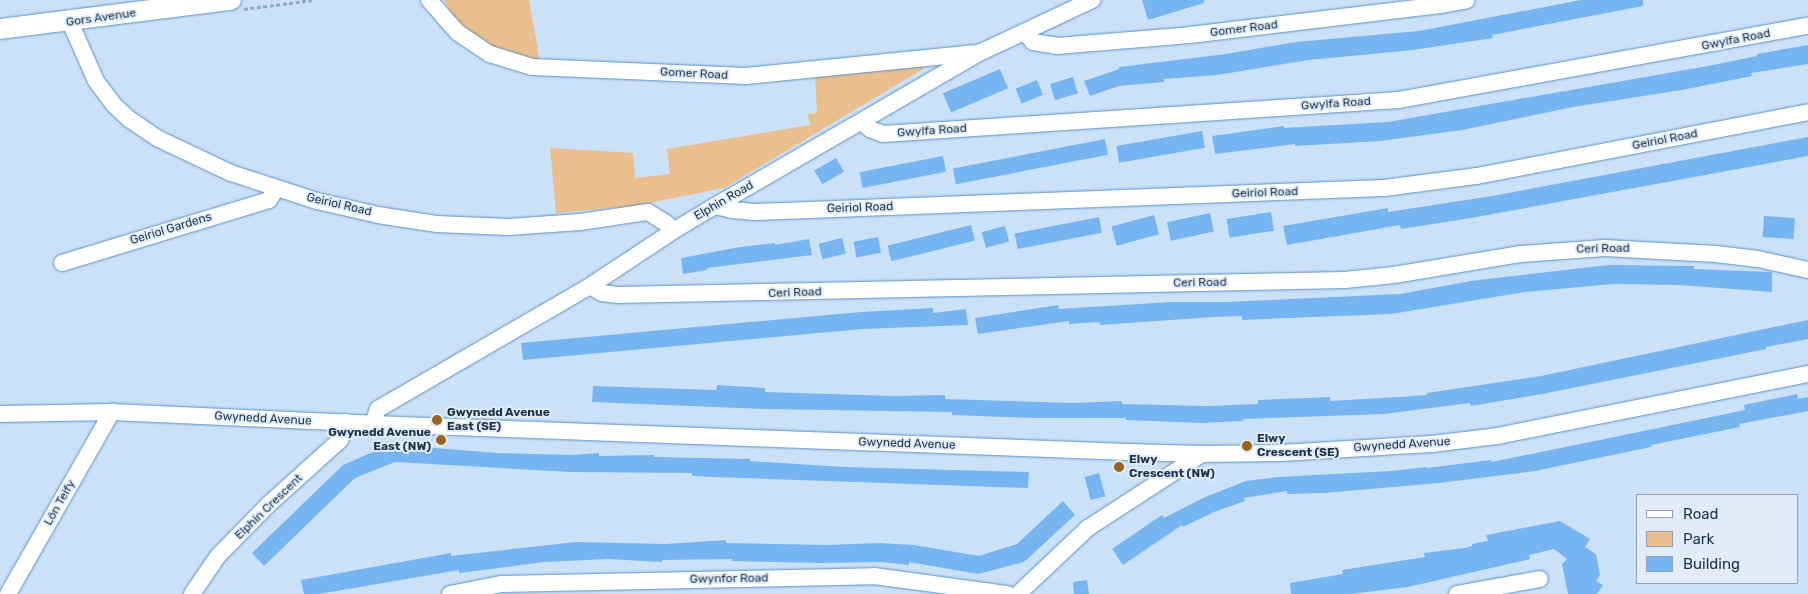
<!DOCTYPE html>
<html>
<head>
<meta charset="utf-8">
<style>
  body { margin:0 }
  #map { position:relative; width:1808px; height:594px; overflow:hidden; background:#cae1f8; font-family:Rubik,sans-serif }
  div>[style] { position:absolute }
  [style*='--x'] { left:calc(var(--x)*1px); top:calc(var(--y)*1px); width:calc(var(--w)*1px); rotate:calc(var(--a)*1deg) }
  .green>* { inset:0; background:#ebbe8d }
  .building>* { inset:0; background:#77b5f2; transform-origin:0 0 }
  .path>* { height:2.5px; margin-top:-1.25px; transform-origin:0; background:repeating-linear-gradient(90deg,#93aac1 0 4px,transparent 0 6.5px) }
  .roads { filter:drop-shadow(0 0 1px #5991c6) drop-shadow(0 0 1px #5991c6) }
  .minor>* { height:16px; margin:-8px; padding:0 8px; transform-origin:8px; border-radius:8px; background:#fff }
  .tertiary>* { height:20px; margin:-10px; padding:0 10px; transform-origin:10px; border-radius:10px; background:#fff }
  .dots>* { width:14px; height:14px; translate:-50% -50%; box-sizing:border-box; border:2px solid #e1ecf8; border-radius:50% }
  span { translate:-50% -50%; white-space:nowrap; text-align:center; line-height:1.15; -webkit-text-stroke:4px #e1ecf8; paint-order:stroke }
  .street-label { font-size:12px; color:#1c334a }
  .poi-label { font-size:12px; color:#1c334a; font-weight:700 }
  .left { translate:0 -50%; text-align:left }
  .right { translate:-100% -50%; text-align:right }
  .legend { position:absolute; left:1636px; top:494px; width:162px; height:90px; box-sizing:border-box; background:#e1ecf8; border:1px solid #92a2b2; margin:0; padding:6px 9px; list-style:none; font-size:15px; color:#1c334a }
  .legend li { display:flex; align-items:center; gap:10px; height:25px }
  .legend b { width:25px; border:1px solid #92a2b2 }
</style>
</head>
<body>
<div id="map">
  <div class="green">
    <div style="clip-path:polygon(444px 0,529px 0,540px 62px,507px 53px,477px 39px,452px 16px)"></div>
    <div style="clip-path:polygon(928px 66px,724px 188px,634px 206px,556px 213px,550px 148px,633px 153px,635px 178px,670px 174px,667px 149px,810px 125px,808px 114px,817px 113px,815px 77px)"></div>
  </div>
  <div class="building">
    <div style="clip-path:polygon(1142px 0,1204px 0,1204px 3px,1148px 20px)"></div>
    <div style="clip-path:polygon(1581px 0,1643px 0,1643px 6px,1492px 35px,1493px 38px,1413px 50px,1309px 60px,1217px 75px,1164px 79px,1164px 82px,1119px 86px,1090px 96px,1084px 81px,1119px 69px,1119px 67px,1226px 54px,1296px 42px,1419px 31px)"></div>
    <div style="clip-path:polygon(1808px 45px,1808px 64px,1751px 73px,1752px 76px,1682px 90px,1573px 107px,1462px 130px,1380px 141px,1295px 146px,1295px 144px,1215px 154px,1212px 136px,1284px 126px,1284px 128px,1388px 122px,1708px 66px,1757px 56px,1757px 54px)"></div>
    <div style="left:1000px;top:69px;width:21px;height:62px;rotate:67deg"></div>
    <div style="left:1073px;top:77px;width:17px;height:24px;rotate:73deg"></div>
    <div style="left:1037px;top:80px;width:16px;height:23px;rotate:68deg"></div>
    <div style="left:1202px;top:131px;width:17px;height:87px;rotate:80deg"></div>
    <div style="clip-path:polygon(1808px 137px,1808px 156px,1471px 218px,1401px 229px,1400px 225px,1287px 245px,1283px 226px,1388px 208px,1388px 212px,1492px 196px)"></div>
    <div style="left:1105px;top:139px;width:16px;height:155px;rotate:79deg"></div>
    <div style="left:943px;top:156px;width:16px;height:85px;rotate:79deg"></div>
    <div style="left:836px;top:158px;width:16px;height:25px;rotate:60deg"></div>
    <div style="left:1271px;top:212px;width:19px;height:45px;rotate:81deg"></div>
    <div style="left:1210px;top:213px;width:19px;height:44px;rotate:78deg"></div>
    <div style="left:1154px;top:215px;width:20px;height:44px;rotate:75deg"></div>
    <div style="left:1764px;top:216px;width:31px;height:21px;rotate:4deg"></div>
    <div style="left:1099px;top:217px;width:16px;height:86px;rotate:79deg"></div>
    <div style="left:971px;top:225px;width:16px;height:86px;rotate:76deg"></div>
    <div style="left:1005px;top:226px;width:16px;height:24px;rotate:75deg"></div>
    <div style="left:878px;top:237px;width:16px;height:25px;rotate:79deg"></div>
    <div style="left:842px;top:238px;width:16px;height:24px;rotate:76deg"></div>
    <div style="clip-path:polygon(809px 239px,812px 255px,707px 268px,707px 270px,683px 274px,681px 258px,740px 247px,775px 243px,775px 245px)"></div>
    <div style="clip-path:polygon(1608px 265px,1694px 266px,1694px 269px,1772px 272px,1772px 292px,1679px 285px,1614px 284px,1525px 292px,1391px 314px,1242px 320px,1242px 316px,1214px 317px,1100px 325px,1100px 322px,1069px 324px,1069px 321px,978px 334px,975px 318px,1058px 305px,1059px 309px,1171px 302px,1226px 302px,1400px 294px,1471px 281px)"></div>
    <div style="clip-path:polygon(933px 308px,933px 313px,966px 309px,968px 325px,862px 329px,523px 360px,521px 343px,861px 312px)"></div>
    <div style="clip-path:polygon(1808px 320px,1808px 339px,1766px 347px,1766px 349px,1542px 394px,1471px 406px,1470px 403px,1384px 414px,1243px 419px,1243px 421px,1201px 423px,1126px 420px,1126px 418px,1034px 418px,952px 415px,952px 412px,764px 409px,592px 402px,593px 386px,716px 390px,717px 385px,765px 388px,765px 392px,895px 396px,945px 395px,945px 399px,1073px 403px,1122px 401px,1122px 404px,1207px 406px,1258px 404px,1258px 400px,1330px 397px,1330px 401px,1400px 397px,1427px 395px,1427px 393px,1541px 376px)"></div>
    <div style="clip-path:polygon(1797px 394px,1798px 399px,1808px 397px,1808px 411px,1739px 424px,1740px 427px,1651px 445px,1651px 447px,1535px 471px,1439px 483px,1324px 493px,1287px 494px,1287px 491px,1244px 498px,1245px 501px,1214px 512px,1183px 527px,1182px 525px,1123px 565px,1112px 549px,1162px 515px,1164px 518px,1203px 498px,1246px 481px,1278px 477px,1391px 471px,1427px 467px,1427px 468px,1491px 460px,1492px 462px,1697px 420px,1745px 410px,1744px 405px)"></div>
    <div style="clip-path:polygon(396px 442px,397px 445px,497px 453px,571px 455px,599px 453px,599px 456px,654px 455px,654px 457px,750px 459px,750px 461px,844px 467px,1029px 472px,1028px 488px,714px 477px,692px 476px,692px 473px,571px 472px,395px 462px,355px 478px,264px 566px,252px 553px,343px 465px)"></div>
    <div style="left:1099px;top:473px;width:24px;height:15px;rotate:75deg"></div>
    <div style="clip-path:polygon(1063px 501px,1075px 515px,1024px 562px,978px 574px,909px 562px,909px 565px,882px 562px,821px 563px,732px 561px,732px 559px,662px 560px,662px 562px,608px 559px,544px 562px,459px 573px,459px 570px,319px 594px,304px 594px,301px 580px,451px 553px,451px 556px,576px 542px,666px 544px,726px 540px,726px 543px,828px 545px,879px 543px,914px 545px,979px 556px,1017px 544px)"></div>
    <div style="clip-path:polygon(1560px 521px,1590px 539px,1585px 547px,1596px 554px,1600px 575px,1596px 581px,1603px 585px,1597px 594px,1568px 594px,1562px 564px,1567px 559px,1554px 549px,1529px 555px,1530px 559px,1408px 587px,1351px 594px,1291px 594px,1290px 583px,1343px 574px,1342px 570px,1425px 557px,1424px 553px,1465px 548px,1472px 546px,1472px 544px,1488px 541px,1486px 535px)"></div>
    <div style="clip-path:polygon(1087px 580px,1089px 594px,1074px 594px,1073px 582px)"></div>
  </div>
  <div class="path">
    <div style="--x:244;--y:9;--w:69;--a:-7.5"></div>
  </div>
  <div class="roads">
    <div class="minor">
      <div style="--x:429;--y:0;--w:43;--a:48.8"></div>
      <div style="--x:457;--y:32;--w:40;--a:34"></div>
      <div style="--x:490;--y:54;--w:44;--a:17.2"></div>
      <div style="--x:532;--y:67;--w:214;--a:2.4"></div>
      <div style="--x:746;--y:76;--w:231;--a:-5.7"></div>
      <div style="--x:70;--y:22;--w:64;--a:66.2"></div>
      <div style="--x:96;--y:81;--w:30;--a:53"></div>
      <div style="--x:114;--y:105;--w:21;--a:43"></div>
      <div style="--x:129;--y:119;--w:36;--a:34"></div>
      <div style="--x:159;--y:139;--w:80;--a:25.3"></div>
      <div style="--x:231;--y:173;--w:90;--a:18"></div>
      <div style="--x:317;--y:201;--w:63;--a:12.9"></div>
      <div style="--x:378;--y:215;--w:60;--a:8.7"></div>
      <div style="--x:437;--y:224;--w:71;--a:2.4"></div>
      <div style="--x:508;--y:227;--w:72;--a:-4"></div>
      <div style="--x:580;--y:222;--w:69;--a:-8.4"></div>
      <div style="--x:648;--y:212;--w:22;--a:32"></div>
      <div style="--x:667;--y:224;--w:9;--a:49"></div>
      <div style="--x:1025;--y:33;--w:12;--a:48"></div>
      <div style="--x:1033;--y:42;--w:24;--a:9"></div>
      <div style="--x:1057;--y:46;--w:133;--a:-4.7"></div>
      <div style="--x:1190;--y:35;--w:252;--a:-6.8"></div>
      <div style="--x:1440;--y:5;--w:27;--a:-10"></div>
      <div style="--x:862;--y:122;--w:11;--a:41"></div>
      <div style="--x:870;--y:129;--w:14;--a:21"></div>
      <div style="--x:883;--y:134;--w:517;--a:-3.77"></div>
      <div style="--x:1399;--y:100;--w:416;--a:-10.3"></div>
      <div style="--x:715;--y:206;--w:17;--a:13"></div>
      <div style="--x:732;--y:210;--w:25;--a:5"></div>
      <div style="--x:757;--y:212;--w:627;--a:-2.19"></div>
      <div style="--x:1384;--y:188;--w:94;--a:-7.4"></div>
      <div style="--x:1477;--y:176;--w:337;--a:-10.9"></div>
      <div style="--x:62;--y:263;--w:216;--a:-16.9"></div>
      <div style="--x:269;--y:200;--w:13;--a:-58"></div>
      <div style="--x:590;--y:286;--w:14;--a:30"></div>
      <div style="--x:602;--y:293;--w:16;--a:7"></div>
      <div style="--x:618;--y:295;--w:727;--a:-1.18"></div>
      <div style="--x:1345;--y:280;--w:49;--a:-5.8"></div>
      <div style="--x:1394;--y:275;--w:129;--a:-9.4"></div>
      <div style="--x:1521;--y:254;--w:84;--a:-4.1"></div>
      <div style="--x:1605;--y:248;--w:111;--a:3.1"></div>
      <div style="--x:1716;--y:254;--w:42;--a:6.8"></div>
      <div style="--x:1758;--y:259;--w:51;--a:12.4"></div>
      <div style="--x:0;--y:414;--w:112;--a:-1"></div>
      <div style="--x:112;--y:412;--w:261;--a:2.6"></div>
      <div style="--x:373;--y:424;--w:756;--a:2.12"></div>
      <div style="--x:1128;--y:452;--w:74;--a:1.5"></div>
      <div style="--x:1202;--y:454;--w:78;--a:-0.7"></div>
      <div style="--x:1280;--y:453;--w:152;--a:-3.4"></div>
      <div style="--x:1432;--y:444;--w:65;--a:-7"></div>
      <div style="--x:1497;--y:436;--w:317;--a:-11.3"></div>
      <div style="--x:373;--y:424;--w:16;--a:-72"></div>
      <div style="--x:378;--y:409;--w:245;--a:-30.1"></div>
      <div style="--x:590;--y:286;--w:100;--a:-33.5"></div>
      <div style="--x:673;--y:231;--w:49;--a:-30.8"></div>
      <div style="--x:715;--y:206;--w:307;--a:-30.1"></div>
      <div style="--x:981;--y:52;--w:123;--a:-25.1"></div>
      <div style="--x:8;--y:594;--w:210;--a:-60.3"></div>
      <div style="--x:192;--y:594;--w:46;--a:-55.6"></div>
      <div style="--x:218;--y:556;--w:73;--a:-45.6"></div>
      <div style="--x:269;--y:504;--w:96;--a:-42"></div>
      <div style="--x:340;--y:440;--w:19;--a:-72"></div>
      <div style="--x:450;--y:594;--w:53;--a:-10.9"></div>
      <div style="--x:502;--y:584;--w:372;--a:-1.2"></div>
      <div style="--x:874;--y:576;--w:135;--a:7.7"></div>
      <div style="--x:1018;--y:594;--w:96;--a:-43.3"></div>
      <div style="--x:1088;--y:528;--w:136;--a:-33"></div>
      <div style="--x:1457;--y:594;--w:84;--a:-10.2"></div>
    </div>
    <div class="tertiary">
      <div style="--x:0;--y:29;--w:233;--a:-7.2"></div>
    </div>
  </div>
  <div class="dots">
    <div style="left:437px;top:420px;background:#99641c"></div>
    <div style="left:441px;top:440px;background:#99641c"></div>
    <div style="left:1247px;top:446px;background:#99641c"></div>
    <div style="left:1119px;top:467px;background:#99641c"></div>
  </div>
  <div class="street-label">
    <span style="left:101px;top:18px;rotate:-8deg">Gors Avenue</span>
    <span style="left:1244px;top:29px;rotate:-7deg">Gomer Road</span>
    <span style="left:1736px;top:40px;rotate:-11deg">Gwylfa Road</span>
    <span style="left:694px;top:74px;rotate:3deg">Gomer Road</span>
    <span style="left:1336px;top:104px;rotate:-4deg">Gwylfa Road</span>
    <span style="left:932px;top:131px;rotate:-4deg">Gwylfa Road</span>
    <span style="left:1665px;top:140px;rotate:-11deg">Geiriol Road</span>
    <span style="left:1265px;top:193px;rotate:-2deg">Geiriol Road</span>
    <span style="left:724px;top:201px;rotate:-30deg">Elphin Road</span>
    <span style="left:339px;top:205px;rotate:13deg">Geiriol Road</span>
    <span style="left:860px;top:208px;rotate:-2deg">Geiriol Road</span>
    <span style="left:171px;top:229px;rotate:-17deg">Geiriol Gardens</span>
    <span style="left:1603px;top:249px;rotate:-1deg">Ceri Road</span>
    <span style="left:1200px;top:283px;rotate:-1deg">Ceri Road</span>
    <span style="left:795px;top:293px;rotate:-2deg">Ceri Road</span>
    <span style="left:263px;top:419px;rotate:3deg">Gwynedd Avenue</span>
    <span style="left:907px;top:444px;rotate:2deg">Gwynedd Avenue</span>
    <span style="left:1402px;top:445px;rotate:-4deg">Gwynedd Avenue</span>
    <span style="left:60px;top:503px;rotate:-60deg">Lôn Teify</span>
    <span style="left:269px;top:507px;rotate:-44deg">Elphin Crescent</span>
    <span style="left:729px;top:579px;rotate:-1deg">Gwynfor Road</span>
  </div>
  <div class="poi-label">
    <span class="left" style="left:447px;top:420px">Gwynedd Avenue<br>East (SE)</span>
    <span class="right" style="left:431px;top:440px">Gwynedd Avenue<br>East (NW)</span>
    <span class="left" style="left:1257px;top:446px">Elwy<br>Crescent (SE)</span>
    <span class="left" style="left:1129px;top:467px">Elwy<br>Crescent (NW)</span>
  </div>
  <ul class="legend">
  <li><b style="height:6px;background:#fff"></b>Road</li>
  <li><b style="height:14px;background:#ebbe8d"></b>Park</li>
  <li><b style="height:14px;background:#77b5f2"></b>Building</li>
  </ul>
</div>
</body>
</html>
